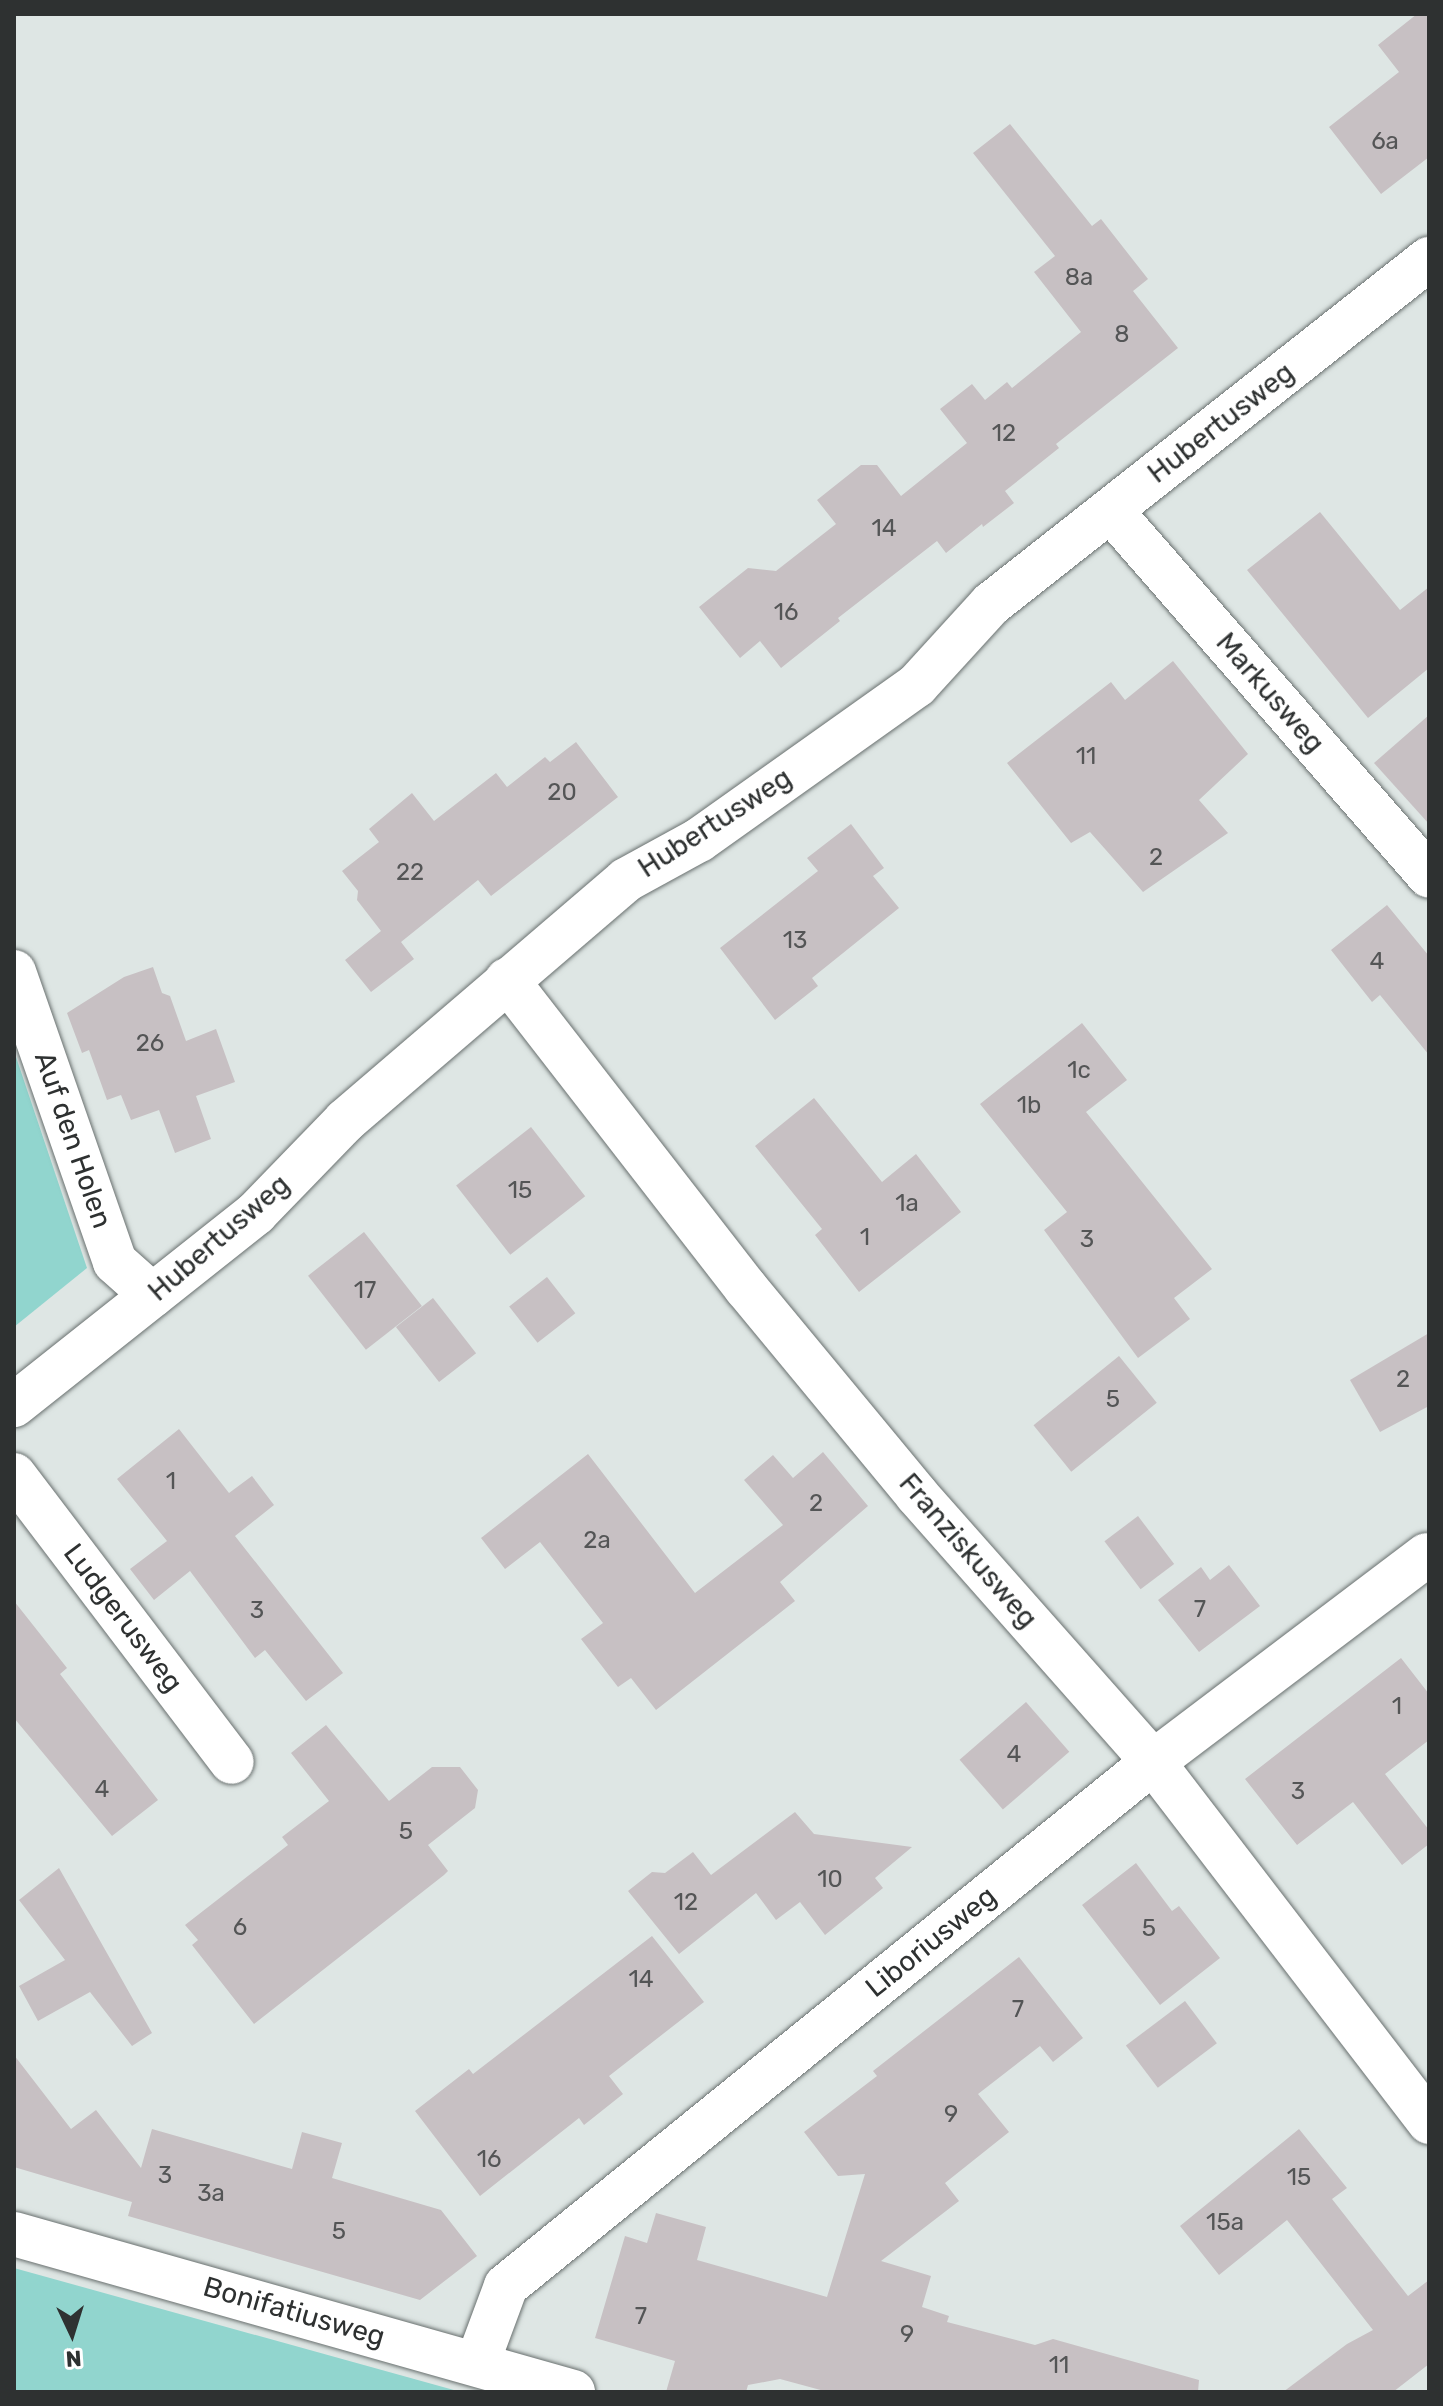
<!DOCTYPE html>
<html>
<head>
<meta charset="utf-8">
<style>
  body { margin:0 }
  #map { position:relative; width:1443px; height:2406px; overflow:hidden; background:#dee6e4; font-family:Rubik,sans-serif }
  div>[style] { position:absolute }
  [style*='--x'] { left:calc(var(--x)*1px); top:calc(var(--y)*1px); width:calc(var(--w)*1px); rotate:calc(var(--a)*1deg) }
  .green>* { inset:0; background:#91d5ce }
  .building>* { inset:0; background:#c7c0c3; transform-origin:0 0 }
  .roads { filter:drop-shadow(0 0 2px #69706f) drop-shadow(0 0 2px #69706f) }
  .street>* { height:44px; margin:-22px; padding:0 22px; transform-origin:22px; border-radius:22px; background:#fff }
  span { translate:-50% -50%; white-space:nowrap; text-align:center; line-height:1.15; -webkit-text-stroke:6px #fff; paint-order:stroke }
  .number-label { font-size:24px; color:#545556 }
  .number-label span { -webkit-text-stroke-width:0 }
  .street-label { font-size:28px; color:#2e3131 }
  .frame { position:absolute; inset:0; border:16px solid #2e3131; pointer-events:none }
  .north { position:absolute; left:32px; top:2294px; width:80px; height:80px; -webkit-text-stroke:6px #fff; paint-order:stroke; rotate:176deg; font-size:22px; font-weight:700; line-height:32px; text-align:center; color:#2e3131 }
  .north::after { content:''; display:block; margin:auto; width:28px; height:36px; background:#2e3131; clip-path:polygon(50% 0,100% 100%,50% 72%,0 100%) }
</style>
</head>
<body>
<div id="map">
  <div class="green">
    <div style="clip-path:polygon(14px 1051px,87px 1268px,14px 1327px)"></div>
    <div style="clip-path:polygon(14px 2268px,461px 2392px,14px 2392px)"></div>
  </div>
  <div class="building">
    <div style="clip-path:polygon(1417px 14px,1429px 14px,1429px 157px,1381px 194px,1329px 127px,1399px 72px,1378px 45px)"></div>
    <div style="clip-path:polygon(1010px 124px,1092px 226px,1101px 219px,1148px 279px,1133px 291px,1178px 348px,1056px 444px,1059px 448px,1005px 491px,1014px 503px,983px 527px,982px 524px,946px 553px,937px 541px,838px 618px,840px 621px,781px 668px,760px 641px,740px 658px,699px 607px,748px 568px,776px 571px,836px 524px,817px 500px,861px 465px,877px 465px,901px 496px,967px 443px,940px 409px,972px 384px,985px 400px,1007px 382px,1012px 388px,1081px 332px,1034px 272px,1055px 256px,973px 153px)"></div>
    <div style="clip-path:polygon(1320px 512px,1400px 610px,1429px 587px,1429px 668px,1368px 718px,1247px 570px)"></div>
    <div style="clip-path:polygon(1173px 661px,1248px 754px,1199px 800px,1228px 833px,1143px 892px,1090px 832px,1071px 843px,1007px 763px,1111px 682px,1125px 700px)"></div>
    <div style="clip-path:polygon(1429px 715px,1429px 824px,1374px 763px)"></div>
    <div style="clip-path:polygon(576px 742px,618px 797px,491px 896px,478px 880px,401px 942px,414px 959px,371px 992px,345px 960px,381px 931px,357px 900px,358px 891px,342px 871px,379px 842px,369px 829px,412px 793px,434px 821px,496px 773px,507px 787px,545px 757px,550px 762px)"></div>
    <div style="clip-path:polygon(851px 824px,884px 868px,873px 876px,899px 908px,812px 978px,818px 986px,775px 1020px,720px 948px,818px 871px,807px 858px)"></div>
    <div style="clip-path:polygon(1387px 905px,1429px 956px,1429px 1055px,1380px 995px,1372px 1002px,1331px 950px)"></div>
    <div style="clip-path:polygon(153px 967px,162px 993px,170px 996px,186px 1041px,216px 1029px,235px 1082px,196px 1096px,211px 1139px,175px 1153px,159px 1110px,131px 1120px,121px 1095px,107px 1100px,89px 1050px,82px 1053px,67px 1013px,124px 977px)"></div>
    <div style="clip-path:polygon(1082px 1023px,1127px 1080px,1086px 1112px,1212px 1269px,1174px 1298px,1190px 1319px,1138px 1358px,1044px 1230px,1067px 1212px,980px 1104px)"></div>
    <div style="clip-path:polygon(814px 1098px,882px 1182px,916px 1154px,961px 1212px,859px 1292px,815px 1235px,822px 1229px,755px 1146px)"></div>
    <div style="left:531px;top:1127px;width:88px;height:95px;rotate:52deg"></div>
    <div style="left:364px;top:1232px;width:94px;height:71px;rotate:52deg"></div>
    <div style="left:547px;top:1277px;width:46px;height:48px;rotate:52deg"></div>
    <div style="left:433px;top:1298px;width:70px;height:47px;rotate:52deg"></div>
    <div style="clip-path:polygon(1429px 1333px,1429px 1406px,1380px 1432px,1350px 1380px)"></div>
    <div style="left:1119px;top:1356px;width:60px;height:110px;rotate:51deg"></div>
    <div style="clip-path:polygon(179px 1429px,229px 1493px,252px 1476px,274px 1505px,235px 1536px,343px 1673px,306px 1701px,265px 1650px,255px 1658px,190px 1571px,154px 1600px,130px 1569px,167px 1541px,117px 1479px)"></div>
    <div style="clip-path:polygon(823px 1452px,868px 1506px,780px 1582px,795px 1601px,656px 1710px,631px 1678px,618px 1687px,581px 1639px,603px 1623px,540px 1542px,505px 1569px,481px 1538px,588px 1454px,695px 1593px,783px 1525px,744px 1480px,773px 1455px,793px 1478px)"></div>
    <div style="left:1138px;top:1516px;width:60px;height:42px;rotate:53deg"></div>
    <div style="clip-path:polygon(1229px 1565px,1260px 1606px,1199px 1652px,1158px 1600px,1201px 1567px,1210px 1580px)"></div>
    <div style="clip-path:polygon(14px 1601px,67px 1668px,60px 1674px,158px 1800px,112px 1836px,14px 1718px)"></div>
    <div style="clip-path:polygon(1401px 1658px,1429px 1694px,1429px 1740px,1385px 1774px,1429px 1830px,1429px 1844px,1402px 1865px,1353px 1802px,1297px 1845px,1245px 1779px)"></div>
    <div style="left:1026px;top:1702px;width:66px;height:88px;rotate:49deg"></div>
    <div style="clip-path:polygon(326px 1725px,389px 1801px,432px 1767px,460px 1767px,478px 1790px,475px 1808px,428px 1845px,448px 1871px,444px 1875px,254px 2024px,192px 1945px,198px 1940px,185px 1925px,288px 1845px,282px 1837px,329px 1801px,291px 1753px)"></div>
    <div style="clip-path:polygon(795px 1812px,814px 1834px,912px 1847px,875px 1878px,883px 1888px,825px 1935px,800px 1902px,776px 1920px,756px 1893px,679px 1954px,628px 1891px,652px 1872px,665px 1873px,693px 1852px,711px 1875px)"></div>
    <div style="clip-path:polygon(1136px 1863px,1172px 1911px,1179px 1906px,1220px 1958px,1160px 2005px,1082px 1905px)"></div>
    <div style="clip-path:polygon(59px 1868px,152px 2033px,132px 2046px,90px 1992px,38px 2021px,19px 1986px,65px 1960px,19px 1900px)"></div>
    <div style="clip-path:polygon(652px 1936px,704px 2002px,609px 2076px,623px 2094px,584px 2125px,579px 2118px,480px 2196px,415px 2111px,469px 2069px,473px 2074px)"></div>
    <div style="clip-path:polygon(1019px 1957px,1083px 2038px,1053px 2062px,1040px 2046px,978px 2094px,1009px 2132px,945px 2183px,959px 2201px,881px 2261px,931px 2276px,922px 2307px,949px 2316px,947px 2322px,1035px 2345px,1053px 2339px,1199px 2380px,1198px 2392px,828px 2392px,780px 2379px,748px 2385px,746px 2392px,666px 2392px,675px 2361px,595px 2338px,625px 2236px,647px 2243px,656px 2213px,706px 2227px,697px 2260px,827px 2297px,865px 2174px,838px 2176px,804px 2132px,877px 2076px,873px 2071px)"></div>
    <div style="left:1185px;top:2001px;width:53px;height:74px;rotate:53deg"></div>
    <div style="clip-path:polygon(14px 2055px,71px 2129px,96px 2110px,141px 2168px,152px 2129px,292px 2169px,302px 2132px,342px 2143px,332px 2178px,441px 2210px,477px 2256px,420px 2300px,128px 2216px,132px 2202px,14px 2167px)"></div>
    <div style="clip-path:polygon(1299px 2129px,1347px 2188px,1332px 2199px,1408px 2296px,1429px 2280px,1429px 2364px,1393px 2392px,1283px 2392px,1347px 2344px,1373px 2330px,1287px 2220px,1219px 2275px,1180px 2226px)"></div>
  </div>
  <div class="roads">
    <div class="street">
      <div style="--x:1111;--y:511;--w:484;--a:48.9"></div>
      <div style="--x:14;--y:972;--w:307;--a:70.8"></div>
      <div style="--x:115;--y:1262;--w:50;--a:41.7"></div>
      <div style="--x:507;--y:980;--w:390;--a:52.2"></div>
      <div style="--x:746;--y:1288;--w:268;--a:50.4"></div>
      <div style="--x:917;--y:1495;--w:356;--a:48.5"></div>
      <div style="--x:1153;--y:1762;--w:454;--a:52.5"></div>
      <div style="--x:14;--y:1405;--w:309;--a:-38.4"></div>
      <div style="--x:256;--y:1213;--w:128;--a:-45.9"></div>
      <div style="--x:345;--y:1121;--w:370;--a:-40.6"></div>
      <div style="--x:626;--y:880;--w:83;--a:-28.7"></div>
      <div style="--x:699;--y:840;--w:267;--a:-35.4"></div>
      <div style="--x:917;--y:685;--w:110;--a:-47.6"></div>
      <div style="--x:991;--y:604;--w:558;--a:-38.23"></div>
      <div style="--x:14;--y:1475;--w:360;--a:52.8"></div>
      <div style="--x:14;--y:2234;--w:581;--a:15.78"></div>
      <div style="--x:477;--y:2364;--w:83;--a:-69.6"></div>
      <div style="--x:506;--y:2286;--w:833;--a:-39"></div>
      <div style="--x:1153;--y:1762;--w:343;--a:-37.1"></div>
    </div>
  </div>
  <div class="number-label">
    <span style="left:1385px;top:142px">6a</span>
    <span style="left:1079px;top:278px">8a</span>
    <span style="left:1122px;top:335px">8</span>
    <span style="left:1004px;top:434px">12</span>
    <span style="left:884px;top:529px">14</span>
    <span style="left:786px;top:613px">16</span>
    <span style="left:1086px;top:757px">11</span>
    <span style="left:562px;top:793px">20</span>
    <span style="left:1156px;top:858px">2</span>
    <span style="left:410px;top:873px">22</span>
    <span style="left:795px;top:941px">13</span>
    <span style="left:1377px;top:962px">4</span>
    <span style="left:150px;top:1044px">26</span>
    <span style="left:1079px;top:1071px">1c</span>
    <span style="left:1029px;top:1106px">1b</span>
    <span style="left:520px;top:1191px">15</span>
    <span style="left:907px;top:1204px">1a</span>
    <span style="left:865px;top:1238px">1</span>
    <span style="left:1087px;top:1240px">3</span>
    <span style="left:365px;top:1291px">17</span>
    <span style="left:1403px;top:1380px">2</span>
    <span style="left:1113px;top:1400px">5</span>
    <span style="left:171px;top:1482px">1</span>
    <span style="left:816px;top:1504px">2</span>
    <span style="left:597px;top:1541px">2a</span>
    <span style="left:1200px;top:1610px">7</span>
    <span style="left:257px;top:1611px">3</span>
    <span style="left:1397px;top:1707px">1</span>
    <span style="left:1014px;top:1755px">4</span>
    <span style="left:102px;top:1790px">4</span>
    <span style="left:1298px;top:1792px">3</span>
    <span style="left:406px;top:1832px">5</span>
    <span style="left:830px;top:1880px">10</span>
    <span style="left:686px;top:1903px">12</span>
    <span style="left:240px;top:1928px">6</span>
    <span style="left:1149px;top:1929px">5</span>
    <span style="left:641px;top:1980px">14</span>
    <span style="left:1018px;top:2010px">7</span>
    <span style="left:951px;top:2115px">9</span>
    <span style="left:489px;top:2160px">16</span>
    <span style="left:165px;top:2176px">3</span>
    <span style="left:1299px;top:2178px">15</span>
    <span style="left:211px;top:2194px">3a</span>
    <span style="left:1225px;top:2223px">15a</span>
    <span style="left:339px;top:2232px">5</span>
    <span style="left:641px;top:2317px">7</span>
    <span style="left:907px;top:2335px">9</span>
    <span style="left:1059px;top:2366px">11</span>
  </div>
  <div class="street-label">
    <span style="left:1221px;top:423px;rotate:-38deg">Hubertusweg</span>
    <span style="left:1270px;top:693px;rotate:49deg">Markusweg</span>
    <span style="left:715px;top:823px;rotate:-33deg">Hubertusweg</span>
    <span style="left:73px;top:1140px;rotate:71deg">Auf den Holen</span>
    <span style="left:219px;top:1238px;rotate:-41deg">Hubertusweg</span>
    <span style="left:968px;top:1551px;rotate:49deg">Franziskusweg</span>
    <span style="left:123px;top:1618px;rotate:53deg">Ludgerusweg</span>
    <span style="left:931px;top:1942px;rotate:-39deg">Liboriusweg</span>
    <span style="left:294px;top:2312px;rotate:16deg">Bonifatiusweg</span>
  </div>
  <div class="frame"></div>
  <div class="north">N</div>
</div>
</body>
</html>
